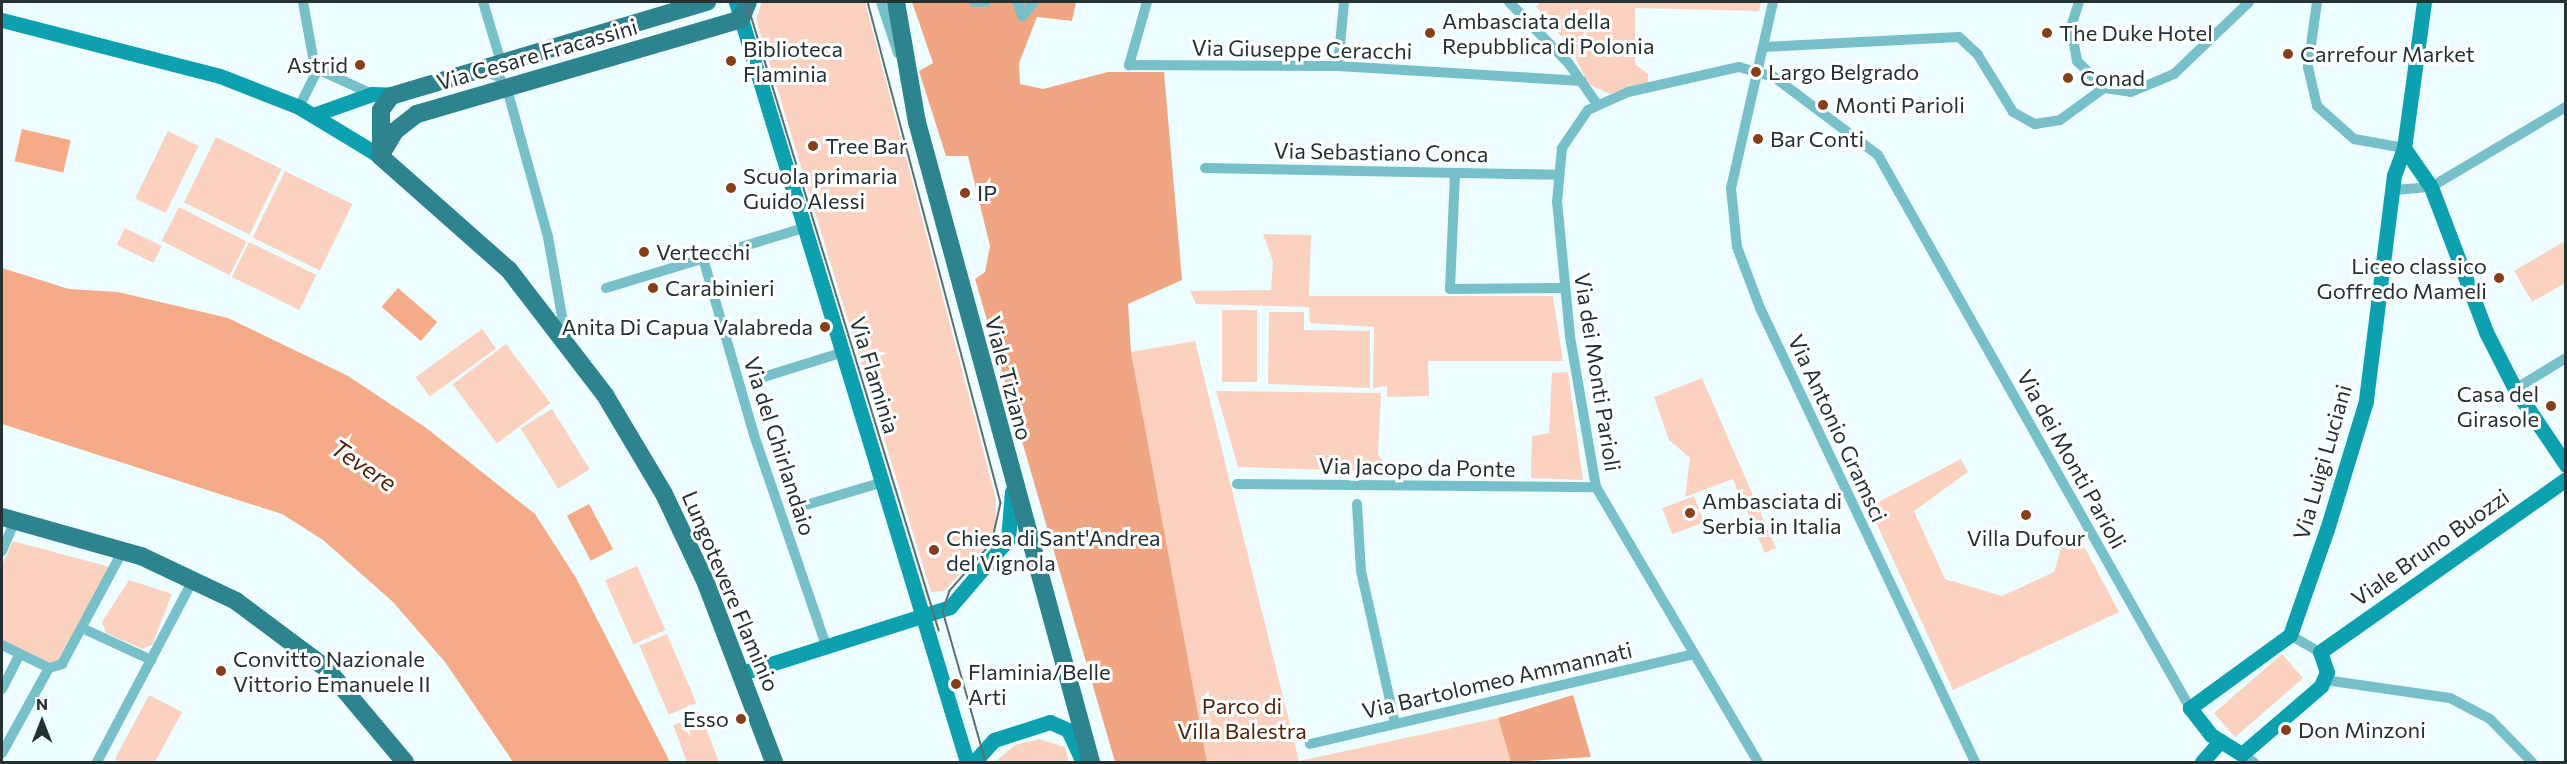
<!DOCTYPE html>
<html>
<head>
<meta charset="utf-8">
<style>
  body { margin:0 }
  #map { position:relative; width:2567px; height:764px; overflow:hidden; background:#eefdff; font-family:Commissioner,sans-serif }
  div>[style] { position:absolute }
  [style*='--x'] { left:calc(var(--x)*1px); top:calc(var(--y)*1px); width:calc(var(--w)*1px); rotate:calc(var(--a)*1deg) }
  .green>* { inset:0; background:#fbd2c0; transform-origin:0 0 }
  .forest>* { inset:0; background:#f1a683 }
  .water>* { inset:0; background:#f6ab88; transform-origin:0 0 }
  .street>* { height:10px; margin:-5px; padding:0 5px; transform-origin:5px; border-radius:5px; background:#78c0c9 }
  .secondary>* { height:15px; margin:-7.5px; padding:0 7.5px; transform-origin:7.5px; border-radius:7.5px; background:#0da1b0 }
  .primary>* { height:18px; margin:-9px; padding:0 9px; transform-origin:9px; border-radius:9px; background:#2d848e }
  .tram>* { height:1.5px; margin:-0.75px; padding:0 0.75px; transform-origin:0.75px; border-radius:0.75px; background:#606e70 }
  .dots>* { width:16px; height:16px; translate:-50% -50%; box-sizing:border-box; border:3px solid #fff; border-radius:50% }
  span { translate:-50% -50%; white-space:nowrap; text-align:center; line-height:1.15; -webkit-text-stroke:6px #fff; paint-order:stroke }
  .poi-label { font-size:22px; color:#243234 }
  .left { translate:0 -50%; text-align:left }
  .right { translate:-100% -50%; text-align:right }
  .street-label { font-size:22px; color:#243234 }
  .park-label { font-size:22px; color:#53240b }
  .water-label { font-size:24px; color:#56270e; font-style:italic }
  .frame { position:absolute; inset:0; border:3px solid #243234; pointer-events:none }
  .north { position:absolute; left:12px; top:692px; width:60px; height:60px; -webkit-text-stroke:4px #fff; paint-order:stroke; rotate:0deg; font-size:16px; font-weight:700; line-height:24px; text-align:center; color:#243234 }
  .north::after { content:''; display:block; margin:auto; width:21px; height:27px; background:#243234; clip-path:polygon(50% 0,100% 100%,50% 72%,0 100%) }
</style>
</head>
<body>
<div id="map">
  <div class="green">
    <div style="clip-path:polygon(762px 2px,865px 2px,996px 499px,995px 526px,985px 547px,944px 591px,931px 592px,756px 19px)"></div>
    <div style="clip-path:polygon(1541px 2px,1761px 2px,1759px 11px,1635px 8px,1635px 64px,1648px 74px,1648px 83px,1610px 94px,1588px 84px,1570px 46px,1536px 7px)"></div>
    <div style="left:168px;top:131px;width:34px;height:75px;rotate:26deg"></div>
    <div style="left:216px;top:137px;width:73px;height:73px;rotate:26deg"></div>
    <div style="left:285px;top:171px;width:75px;height:74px;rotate:26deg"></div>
    <div style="left:179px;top:207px;width:76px;height:38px;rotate:27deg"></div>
    <div style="left:125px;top:228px;width:41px;height:19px;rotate:26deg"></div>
    <div style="clip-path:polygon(1263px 234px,1311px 235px,1309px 296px,1553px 296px,1563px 361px,1428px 361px,1429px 396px,1387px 397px,1387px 386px,1373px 388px,1374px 327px,1310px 323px,1309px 307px,1196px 304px,1190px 291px,1271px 290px,1273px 262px)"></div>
    <div style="clip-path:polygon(2565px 241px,2565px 283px,2532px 302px,2514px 271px)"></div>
    <div style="left:249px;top:242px;width:75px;height:39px;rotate:26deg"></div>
    <div style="left:1222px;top:310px;width:35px;height:72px"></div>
    <div style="clip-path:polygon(1269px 312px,1304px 312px,1304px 330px,1370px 331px,1370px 388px,1268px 384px)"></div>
    <div style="left:482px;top:329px;width:24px;height:82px;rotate:54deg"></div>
    <div style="clip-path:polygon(1195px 341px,1299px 761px,1498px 718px,1511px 762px,1207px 762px,1131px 352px)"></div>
    <div style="left:506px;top:344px;width:74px;height:67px;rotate:53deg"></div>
    <div style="clip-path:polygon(1568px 372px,1583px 480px,1531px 478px,1532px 436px,1549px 433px,1552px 373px)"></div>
    <div style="clip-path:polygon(1702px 378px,1776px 548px,1765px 553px,1733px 479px,1685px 497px,1690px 458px,1669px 440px,1654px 397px)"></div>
    <div style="clip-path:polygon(1216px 391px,1381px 393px,1378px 455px,1394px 472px,1238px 467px)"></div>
    <div style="left:552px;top:409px;width:71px;height:37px;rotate:58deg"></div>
    <div style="clip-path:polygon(1961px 459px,1968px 472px,1914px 511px,1945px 579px,2002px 596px,2054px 572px,2061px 548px,2080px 539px,2119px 612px,1953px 690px,1869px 507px)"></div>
    <div style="left:1694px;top:496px;width:28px;height:34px;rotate:69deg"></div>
    <div style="clip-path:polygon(13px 541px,110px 567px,61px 659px,49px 665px,2px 640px,2px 565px)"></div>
    <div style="left:637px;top:566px;width:70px;height:35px;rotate:66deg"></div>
    <div style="clip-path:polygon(129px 580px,172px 594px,152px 645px,142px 649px,106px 633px,102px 622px)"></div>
    <div style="left:667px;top:634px;width:75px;height:30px;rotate:67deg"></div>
    <div style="left:2282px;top:654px;width:32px;height:90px;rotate:49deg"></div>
    <div style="clip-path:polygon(149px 695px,182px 712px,155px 762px,122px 762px,115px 759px)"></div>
    <div style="clip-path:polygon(701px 715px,719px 762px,687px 762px,673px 725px)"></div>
    <div style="clip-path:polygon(1039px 739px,1065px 747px,1069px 762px,995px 762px,1015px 745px)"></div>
  </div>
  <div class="forest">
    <div style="clip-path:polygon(912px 2px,1076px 2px,1072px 21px,1037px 17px,1019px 63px,1020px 84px,1043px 89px,1108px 72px,1164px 72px,1182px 280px,1128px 304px,1131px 352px,1207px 762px,1115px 762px,975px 279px,985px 272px,990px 246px,968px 156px,946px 156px,919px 71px,933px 63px)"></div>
    <div style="clip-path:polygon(1573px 695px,1591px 757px,1511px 762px,1498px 718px)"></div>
  </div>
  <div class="water">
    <div style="left:22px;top:129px;width:50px;height:33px;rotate:13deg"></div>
    <div style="clip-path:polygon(2px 268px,69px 289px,118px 292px,228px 318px,348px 376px,425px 427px,535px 514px,576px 578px,670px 762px,513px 762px,445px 662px,393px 602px,323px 540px,282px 514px,2px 424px)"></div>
    <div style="left:398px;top:288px;width:52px;height:25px;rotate:41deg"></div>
    <div style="left:589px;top:504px;width:51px;height:25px;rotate:62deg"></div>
  </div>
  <div class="street">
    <div style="--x:303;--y:2;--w:67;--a:79.7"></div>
    <div style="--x:315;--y:68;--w:63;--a:24.5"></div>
    <div style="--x:483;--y:2;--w:63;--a:73.3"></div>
    <div style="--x:881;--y:2;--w:54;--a:71.6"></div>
    <div style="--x:974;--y:2;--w:12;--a:0"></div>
    <div style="--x:1017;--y:2;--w:15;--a:70"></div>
    <div style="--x:1022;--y:16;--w:18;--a:-49"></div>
    <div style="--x:1147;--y:2;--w:66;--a:105.9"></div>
    <div style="--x:1129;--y:65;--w:209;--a:0.3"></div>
    <div style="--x:1338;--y:66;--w:244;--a:3.5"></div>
    <div style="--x:1509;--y:2;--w:86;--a:45.9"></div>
    <div style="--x:1569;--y:64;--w:49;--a:55"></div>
    <div style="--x:1773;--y:2;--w:191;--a:102.7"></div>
    <div style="--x:1731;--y:188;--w:59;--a:84.2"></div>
    <div style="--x:1737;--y:247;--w:65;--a:69.3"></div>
    <div style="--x:1760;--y:308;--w:502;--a:64.66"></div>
    <div style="--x:2079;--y:2;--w:26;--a:108"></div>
    <div style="--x:2071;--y:27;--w:35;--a:80"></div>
    <div style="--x:2077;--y:61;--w:38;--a:45"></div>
    <div style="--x:2104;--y:88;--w:27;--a:8"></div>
    <div style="--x:2131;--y:92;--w:47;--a:-22.7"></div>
    <div style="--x:2174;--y:74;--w:104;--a:-43.8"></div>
    <div style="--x:2317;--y:2;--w:66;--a:97.9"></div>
    <div style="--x:2308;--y:67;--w:40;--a:77"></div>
    <div style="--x:2317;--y:106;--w:50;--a:41.7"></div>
    <div style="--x:2354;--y:139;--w:51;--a:10.2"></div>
    <div style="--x:1763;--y:47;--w:196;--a:-2.9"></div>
    <div style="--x:1959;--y:37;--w:26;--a:43"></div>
    <div style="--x:1978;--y:55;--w:67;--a:58.4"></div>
    <div style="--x:2013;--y:112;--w:25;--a:29"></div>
    <div style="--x:2035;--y:124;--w:25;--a:-9"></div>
    <div style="--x:2060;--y:120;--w:54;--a:-36"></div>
    <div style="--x:1338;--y:66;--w:64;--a:-84.6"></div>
    <div style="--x:482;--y:70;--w:18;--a:22"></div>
    <div style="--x:499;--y:77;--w:14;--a:56"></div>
    <div style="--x:507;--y:89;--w:154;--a:74.5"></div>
    <div style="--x:548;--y:237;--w:104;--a:80"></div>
    <div style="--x:299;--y:107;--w:40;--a:-63.4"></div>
    <div style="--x:1205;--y:168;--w:352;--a:1.1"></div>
    <div style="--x:1455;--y:174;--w:115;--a:92.5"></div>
    <div style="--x:1450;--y:289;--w:115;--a:-0.5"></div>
    <div style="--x:2395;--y:190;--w:36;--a:-5"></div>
    <div style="--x:2431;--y:187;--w:157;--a:-30.7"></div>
    <div style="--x:703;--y:258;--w:184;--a:73.9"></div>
    <div style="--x:754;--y:435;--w:222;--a:71.1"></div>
    <div style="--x:606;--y:288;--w:210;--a:-16.9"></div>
    <div style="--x:754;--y:380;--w:94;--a:-17.3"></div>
    <div style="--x:2515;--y:389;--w:60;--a:-31.3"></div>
    <div style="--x:1237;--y:484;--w:359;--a:0.5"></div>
    <div style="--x:1357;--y:504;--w:67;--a:86.6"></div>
    <div style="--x:1361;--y:571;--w:156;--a:77.4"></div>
    <div style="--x:796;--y:508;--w:91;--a:-16.6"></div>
    <div style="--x:2;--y:551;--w:34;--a:-67"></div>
    <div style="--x:84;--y:629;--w:74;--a:24.8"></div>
    <div style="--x:2290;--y:635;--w:34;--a:30"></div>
    <div style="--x:2;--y:645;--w:52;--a:26.1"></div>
    <div style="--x:49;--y:668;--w:14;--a:-17"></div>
    <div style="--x:62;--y:664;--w:129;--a:-61.8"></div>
    <div style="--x:2325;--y:680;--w:126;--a:8.2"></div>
    <div style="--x:2450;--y:698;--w:45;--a:27.7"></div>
    <div style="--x:2490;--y:719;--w:60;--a:45.7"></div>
    <div style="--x:2;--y:689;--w:39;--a:-63"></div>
    <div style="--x:1310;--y:744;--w:393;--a:-13.2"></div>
    <div style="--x:2;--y:753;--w:97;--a:-61.1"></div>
    <div style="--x:2242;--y:754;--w:14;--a:34"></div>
    <div style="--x:97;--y:762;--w:208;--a:-62.2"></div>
    <div style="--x:1758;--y:762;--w:319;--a:-120.5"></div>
    <div style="--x:1596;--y:487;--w:153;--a:-99.8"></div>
    <div style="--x:1570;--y:336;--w:135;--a:-95.5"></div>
    <div style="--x:1557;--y:202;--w:54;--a:-84.7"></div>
    <div style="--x:1562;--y:148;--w:46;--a:-55.6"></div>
    <div style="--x:1588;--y:110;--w:44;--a:-24.2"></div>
    <div style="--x:1628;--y:92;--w:114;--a:-12.7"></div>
    <div style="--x:1739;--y:67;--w:36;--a:16"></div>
    <div style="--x:1774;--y:77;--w:130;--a:36.9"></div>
    <div style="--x:1878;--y:155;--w:635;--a:60.57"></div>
  </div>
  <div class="secondary">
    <div style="--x:736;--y:2;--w:794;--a:73.09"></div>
    <div style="--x:2424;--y:2;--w:147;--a:97.8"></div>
    <div style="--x:2404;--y:148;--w:29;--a:110"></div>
    <div style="--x:2394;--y:175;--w:228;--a:97.1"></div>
    <div style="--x:2366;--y:401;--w:134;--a:106.9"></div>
    <div style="--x:2327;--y:529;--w:112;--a:109.2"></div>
    <div style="--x:2290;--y:635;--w:124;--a:143.9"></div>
    <div style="--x:2190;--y:708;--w:34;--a:52"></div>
    <div style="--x:2211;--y:735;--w:36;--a:32"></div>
    <div style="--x:2242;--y:754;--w:104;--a:-40.7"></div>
    <div style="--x:2321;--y:686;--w:15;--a:-67"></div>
    <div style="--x:2327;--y:672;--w:21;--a:-109"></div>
    <div style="--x:2320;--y:652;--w:301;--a:-35.1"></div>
    <div style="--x:2;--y:20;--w:225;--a:14.4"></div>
    <div style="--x:220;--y:76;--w:85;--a:21.4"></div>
    <div style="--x:299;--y:107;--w:95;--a:31.2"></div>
    <div style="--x:313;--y:115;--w:63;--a:-19.6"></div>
    <div style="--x:372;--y:94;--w:23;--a:2"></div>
    <div style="--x:2404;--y:148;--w:47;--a:55.3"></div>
    <div style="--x:2431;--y:187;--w:155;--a:69.2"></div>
    <div style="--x:2486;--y:332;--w:64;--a:63"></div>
    <div style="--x:2515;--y:389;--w:92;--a:56.1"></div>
    <div style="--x:742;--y:673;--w:218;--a:-17.6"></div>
    <div style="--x:950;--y:607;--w:89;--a:-49.5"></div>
    <div style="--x:1008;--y:539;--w:48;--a:-85.2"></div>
    <div style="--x:974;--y:762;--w:30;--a:-48"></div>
    <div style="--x:994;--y:740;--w:59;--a:-17.8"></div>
    <div style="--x:1050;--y:722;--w:20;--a:24"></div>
    <div style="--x:1068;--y:730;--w:35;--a:65"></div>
    <div style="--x:2202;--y:762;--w:28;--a:-49"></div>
  </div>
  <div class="primary">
    <div style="--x:896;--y:2;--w:122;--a:80.1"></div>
    <div style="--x:917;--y:122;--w:663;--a:74.79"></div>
    <div style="--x:381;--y:153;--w:43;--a:-90"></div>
    <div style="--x:381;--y:110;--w:17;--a:-54"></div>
    <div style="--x:391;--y:96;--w:330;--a:-16.6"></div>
    <div style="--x:380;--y:156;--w:172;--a:41.5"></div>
    <div style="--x:509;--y:270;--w:158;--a:52.5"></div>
    <div style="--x:605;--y:395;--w:115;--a:59.2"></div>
    <div style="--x:664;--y:494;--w:98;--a:64.7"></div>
    <div style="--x:706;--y:583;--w:191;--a:69.2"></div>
    <div style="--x:380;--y:156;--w:29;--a:-59"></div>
    <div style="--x:395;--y:131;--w:28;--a:-38"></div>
    <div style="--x:417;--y:114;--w:338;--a:-16.3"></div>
    <div style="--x:741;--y:19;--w:18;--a:-68"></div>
    <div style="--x:2;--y:517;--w:144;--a:15.7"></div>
    <div style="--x:141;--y:556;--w:105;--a:25.3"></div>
    <div style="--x:236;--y:601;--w:112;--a:36.7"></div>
    <div style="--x:326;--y:668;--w:123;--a:50"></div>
  </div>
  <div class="tram">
    <div style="--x:747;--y:2;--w:657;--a:73"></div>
    <div style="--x:868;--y:2;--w:518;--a:75.13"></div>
    <div style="--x:1001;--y:503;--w:41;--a:102.7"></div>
    <div style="--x:992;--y:543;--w:64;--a:131.2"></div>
    <div style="--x:950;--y:591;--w:21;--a:109"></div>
    <div style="--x:943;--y:611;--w:157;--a:74.1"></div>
  </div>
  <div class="dots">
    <div style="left:1430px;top:33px;background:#853f1a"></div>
    <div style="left:2047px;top:33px;background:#853f1a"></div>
    <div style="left:2288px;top:54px;background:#853f1a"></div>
    <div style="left:731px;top:61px;background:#853f1a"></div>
    <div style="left:360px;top:65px;background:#853f1a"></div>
    <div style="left:1756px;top:72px;background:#853f1a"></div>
    <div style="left:2068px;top:78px;background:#853f1a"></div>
    <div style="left:1823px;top:105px;background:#853f1a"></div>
    <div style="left:1758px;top:139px;background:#853f1a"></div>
    <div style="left:813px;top:146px;background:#853f1a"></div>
    <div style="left:731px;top:188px;background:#853f1a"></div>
    <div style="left:965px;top:193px;background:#853f1a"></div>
    <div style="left:644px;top:252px;background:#853f1a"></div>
    <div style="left:2499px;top:278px;background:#853f1a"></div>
    <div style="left:653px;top:288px;background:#853f1a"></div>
    <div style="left:825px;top:327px;background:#853f1a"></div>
    <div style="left:2551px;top:406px;background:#853f1a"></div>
    <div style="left:1690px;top:513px;background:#853f1a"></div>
    <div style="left:2026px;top:515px;background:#853f1a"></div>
    <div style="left:934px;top:550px;background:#853f1a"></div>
    <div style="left:221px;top:671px;background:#853f1a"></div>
    <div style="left:956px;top:684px;background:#853f1a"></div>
    <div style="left:741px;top:719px;background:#853f1a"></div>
    <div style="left:2286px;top:730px;background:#853f1a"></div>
  </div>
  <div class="poi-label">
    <span class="left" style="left:1442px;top:33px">Ambasciata della<br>Repubblica di Polonia</span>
    <span class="left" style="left:2059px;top:33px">The Duke Hotel</span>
    <span class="left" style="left:743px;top:61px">Biblioteca<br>Flaminia</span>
    <span class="left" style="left:2300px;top:54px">Carrefour Market</span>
    <span class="right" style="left:348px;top:65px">Astrid</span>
    <span class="left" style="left:1768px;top:72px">Largo Belgrado</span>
    <span class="left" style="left:2080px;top:78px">Conad</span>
    <span class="left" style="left:1835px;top:105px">Monti Parioli</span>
    <span class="left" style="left:1770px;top:139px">Bar Conti</span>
    <span class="left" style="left:825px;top:146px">Tree Bar</span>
    <span class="left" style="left:743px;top:188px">Scuola primaria<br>Guido Alessi</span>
    <span class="left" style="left:977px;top:193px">IP</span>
    <span class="left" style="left:656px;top:252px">Vertecchi</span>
    <span class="right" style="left:2487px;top:278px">Liceo classico<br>Goffredo Mameli</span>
    <span class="left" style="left:665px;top:288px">Carabinieri</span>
    <span class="right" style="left:813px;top:327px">Anita Di Capua Valabreda</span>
    <span class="right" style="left:2539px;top:406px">Casa del<br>Girasole</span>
    <span class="left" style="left:1702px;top:513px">Ambasciata di<br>Serbia in Italia</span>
    <span class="left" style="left:946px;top:550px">Chiesa di Sant'Andrea<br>del Vignola</span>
    <span style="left:2026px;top:538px">Villa Dufour</span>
    <span class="left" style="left:233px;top:671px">Convitto Nazionale<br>Vittorio Emanuele II</span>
    <span class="left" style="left:968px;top:684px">Flaminia/Belle<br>Arti</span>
    <span class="right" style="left:729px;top:719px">Esso</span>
    <span class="left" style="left:2298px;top:730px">Don Minzoni</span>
  </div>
  <div class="street-label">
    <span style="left:1302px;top:49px;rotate:1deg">Via Giuseppe Ceracchi</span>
    <span style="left:537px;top:54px;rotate:-16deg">Via Cesare Fracassini</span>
    <span style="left:1381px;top:152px;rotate:1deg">Via Sebastiano Conca</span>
    <span style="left:1598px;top:372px;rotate:81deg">Via dei Monti Parioli</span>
    <span style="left:875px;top:375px;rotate:73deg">Via Flaminia</span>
    <span style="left:1009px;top:378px;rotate:75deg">Viale Tiziano</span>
    <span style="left:1838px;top:428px;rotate:65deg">Via Antonio Gramsci</span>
    <span style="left:780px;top:446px;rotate:72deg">Via del Ghirlandaio</span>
    <span style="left:2072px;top:459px;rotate:61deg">Via dei Monti Parioli</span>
    <span style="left:2322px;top:462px;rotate:-74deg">Via Luigi Luciani</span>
    <span style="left:1417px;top:467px;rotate:1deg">Via Jacopo da Ponte</span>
    <span style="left:2430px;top:547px;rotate:-35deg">Viale Bruno Buozzi</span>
    <span style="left:731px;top:591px;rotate:67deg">Lungotevere Flaminio</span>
    <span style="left:1497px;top:680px;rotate:-13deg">Via Bartolomeo Ammannati</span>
  </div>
  <div class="park-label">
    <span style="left:1242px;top:718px">Parco di<br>Villa Balestra</span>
  </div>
  <div class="water-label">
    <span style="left:364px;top:465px;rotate:34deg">Tevere</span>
  </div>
  <div class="frame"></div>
  <div class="north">N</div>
</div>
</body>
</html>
